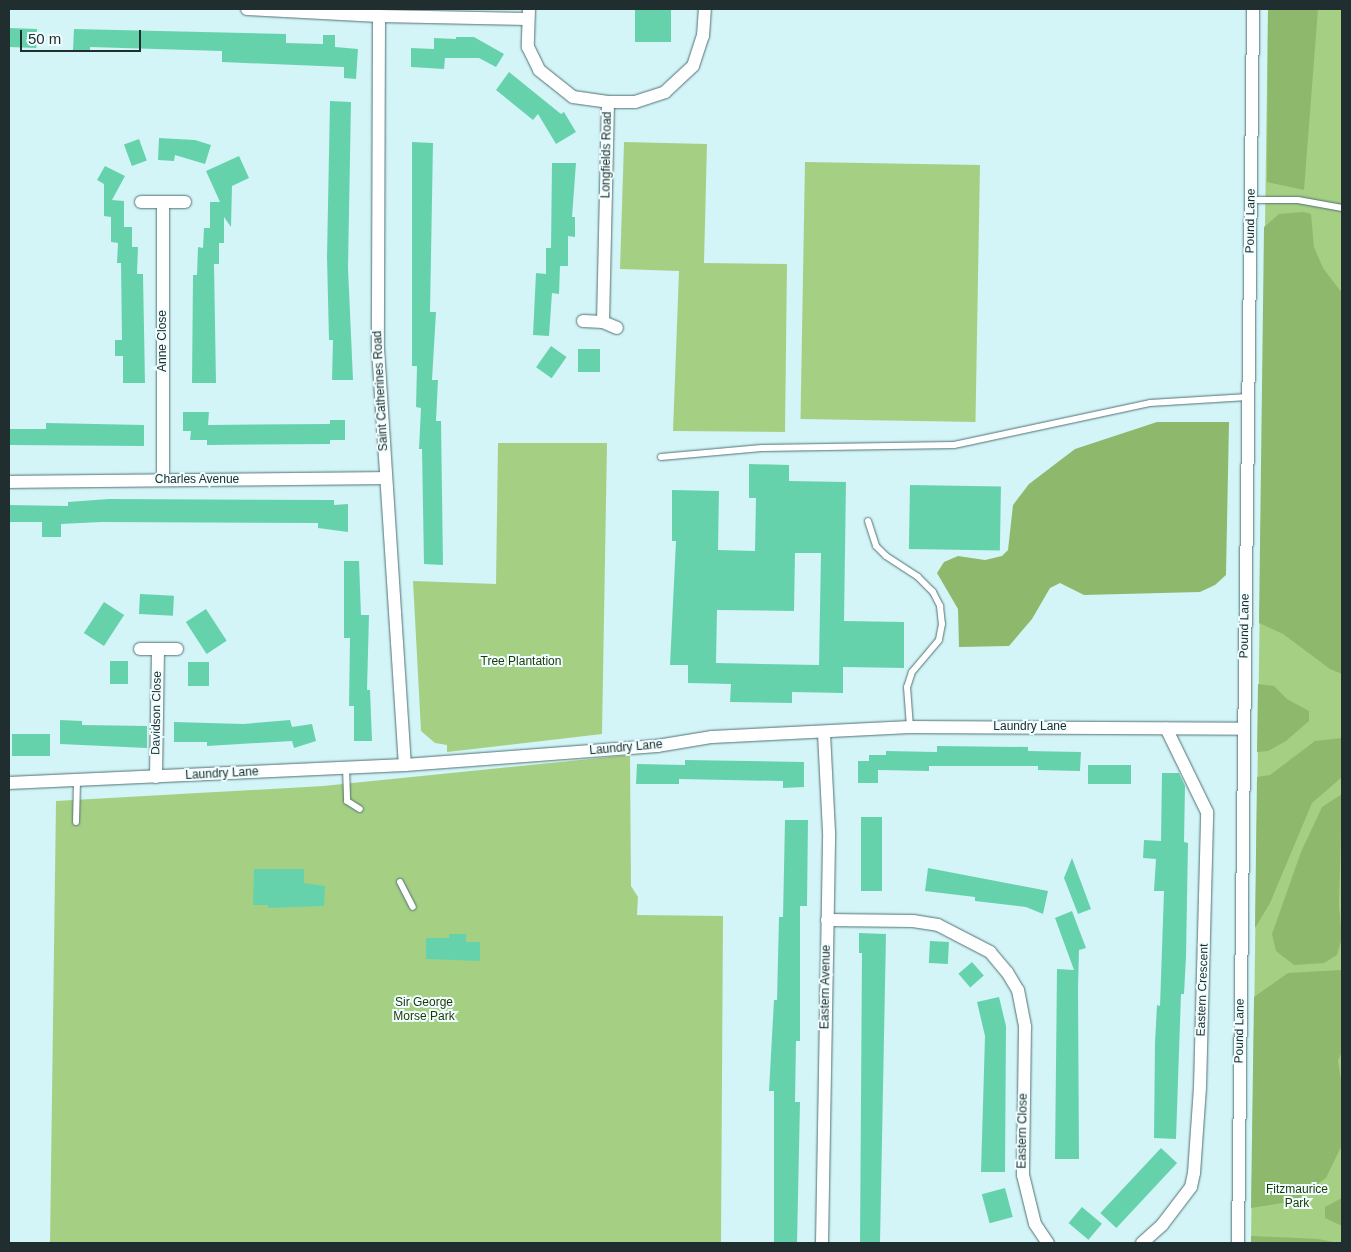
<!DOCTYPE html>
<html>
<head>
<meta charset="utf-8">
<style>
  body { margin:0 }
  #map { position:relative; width:1351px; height:1252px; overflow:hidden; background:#d3f5f8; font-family:Helvetica,sans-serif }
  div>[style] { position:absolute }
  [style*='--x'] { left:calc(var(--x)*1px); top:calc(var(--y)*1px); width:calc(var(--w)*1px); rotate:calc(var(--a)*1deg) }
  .green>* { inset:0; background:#a5d084; transform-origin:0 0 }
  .forest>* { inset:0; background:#8eb96c }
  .building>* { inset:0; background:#66d2ac; transform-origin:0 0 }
  .roads { filter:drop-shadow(0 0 1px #517173) drop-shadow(0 0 1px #517173) }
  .service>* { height:6px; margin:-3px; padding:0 3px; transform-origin:3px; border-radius:3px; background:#fff }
  .minor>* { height:12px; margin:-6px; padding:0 6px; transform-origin:6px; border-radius:6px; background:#fff }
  span { translate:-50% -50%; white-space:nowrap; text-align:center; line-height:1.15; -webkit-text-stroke:4px #f0feff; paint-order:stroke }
  .street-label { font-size:12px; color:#202e2f }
  .park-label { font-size:12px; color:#1d3800 }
  .frame { position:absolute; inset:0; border:10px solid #202e2f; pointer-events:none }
  .scale { position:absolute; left:20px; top:30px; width:121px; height:22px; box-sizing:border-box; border:2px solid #202e2f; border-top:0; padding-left:6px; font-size:15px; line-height:18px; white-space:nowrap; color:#202e2f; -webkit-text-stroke:4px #f0feff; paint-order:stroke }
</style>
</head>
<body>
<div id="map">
  <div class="green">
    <div style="clip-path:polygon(1268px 9px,1342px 9px,1342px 1243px,1251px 1243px)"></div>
    <div style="clip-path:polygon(624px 142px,707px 144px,704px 263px,787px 264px,785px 432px,673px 431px,679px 271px,620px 269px)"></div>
    <div style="left:805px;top:162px;width:175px;height:257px;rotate:1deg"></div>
    <div style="clip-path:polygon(498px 443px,607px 443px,602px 734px,447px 752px,447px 745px,435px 743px,421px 731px,413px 581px,496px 584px)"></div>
    <div style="clip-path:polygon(630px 755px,631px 886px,638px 897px,637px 915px,723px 916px,721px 1243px,50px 1243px,56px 801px,323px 786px)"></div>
  </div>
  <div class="forest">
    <div style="clip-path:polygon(1268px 9px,1318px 9px,1304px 190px,1267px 182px)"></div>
    <div style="clip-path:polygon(1303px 212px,1311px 214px,1314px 247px,1323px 268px,1342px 293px,1342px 674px,1330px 669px,1283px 634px,1259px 623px,1264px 227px,1279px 214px)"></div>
    <div style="clip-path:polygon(1157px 422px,1229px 422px,1226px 575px,1215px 585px,1200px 592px,1084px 595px,1060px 583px,1050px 588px,1032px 619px,1009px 646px,959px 647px,958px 609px,937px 573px,944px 562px,958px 556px,985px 560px,1002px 556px,1008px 550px,1013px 505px,1029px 484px,1075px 449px)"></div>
    <div style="clip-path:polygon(1258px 684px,1274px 686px,1287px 699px,1309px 711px,1309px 721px,1286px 741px,1268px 751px,1257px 752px)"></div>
    <div style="clip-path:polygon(1342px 738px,1342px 777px,1312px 803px,1270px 903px,1255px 928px,1257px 777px,1270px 775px,1315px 741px)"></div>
    <div style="clip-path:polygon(1342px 794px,1339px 905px,1342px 938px,1337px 955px,1324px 963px,1294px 965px,1276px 951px,1272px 934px,1301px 852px,1322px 807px)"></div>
    <div style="clip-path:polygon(1342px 970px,1342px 1051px,1338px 1061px,1342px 1086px,1342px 1145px,1326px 1178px,1295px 1201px,1251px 1208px,1254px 997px,1288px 973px)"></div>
    <div style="clip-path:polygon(1342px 1198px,1342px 1226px,1325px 1218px,1325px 1207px)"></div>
    <div style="clip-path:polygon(1251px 1236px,1318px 1239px,1339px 1243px,1251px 1243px)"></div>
  </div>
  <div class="building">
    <div style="left:635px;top:9px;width:36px;height:33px"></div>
    <div style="left:9px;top:28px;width:28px;height:19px;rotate:2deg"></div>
    <div style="clip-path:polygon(74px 29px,286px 34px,286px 43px,323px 44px,323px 35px,335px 35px,335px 47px,358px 49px,356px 79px,344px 78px,344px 67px,222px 62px,222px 51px,90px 47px,90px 51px,73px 50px)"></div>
    <div style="clip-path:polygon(456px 37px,474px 37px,504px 54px,496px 67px,479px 58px,445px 58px,444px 69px,411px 67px,411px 48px,434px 49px,434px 38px,456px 39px)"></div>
    <div style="clip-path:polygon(509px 72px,561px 114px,564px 112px,576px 132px,556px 144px,538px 114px,533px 120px,496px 90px)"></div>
    <div style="clip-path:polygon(330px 101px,351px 102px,348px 268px,353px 380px,332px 380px,333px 340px,329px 340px,327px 257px)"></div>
    <div style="clip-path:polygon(159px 138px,195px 140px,211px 145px,205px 164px,175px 155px,174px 161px,158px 160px)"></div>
    <div style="left:139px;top:139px;width:23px;height:16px;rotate:70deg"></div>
    <div style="clip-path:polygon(412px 142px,433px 143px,430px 312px,436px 312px,432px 380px,438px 380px,436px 421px,441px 421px,443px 565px,424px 564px,422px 449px,419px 449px,421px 408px,416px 407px,417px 366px,412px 366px)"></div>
    <div style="clip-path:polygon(239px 156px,249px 178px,232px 186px,231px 227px,224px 217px,224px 243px,219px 243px,219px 264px,214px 264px,216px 383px,192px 383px,193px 275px,197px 275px,198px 247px,203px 248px,204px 228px,210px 228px,210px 202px,220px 202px,206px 171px)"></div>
    <div style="clip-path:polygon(552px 163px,576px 163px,572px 217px,575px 217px,575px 237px,568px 236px,568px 266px,560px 266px,559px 294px,552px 293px,549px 336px,533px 335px,536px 273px,546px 274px,546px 248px,551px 248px)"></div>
    <div style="clip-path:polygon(105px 166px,125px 176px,112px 200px,124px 201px,124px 227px,132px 227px,132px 247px,138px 247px,137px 274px,143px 274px,145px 383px,123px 383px,123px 356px,115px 356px,115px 340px,122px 340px,121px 263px,117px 263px,118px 243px,111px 242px,111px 217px,104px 216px,104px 184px,97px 180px)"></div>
    <div style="left:551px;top:346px;width:19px;height:26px;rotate:35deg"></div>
    <div style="left:578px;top:349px;width:22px;height:23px"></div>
    <div style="clip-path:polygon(183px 412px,209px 412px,208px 425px,330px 424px,330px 420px,345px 420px,345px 440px,330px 440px,330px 444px,207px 445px,207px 440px,190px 440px,191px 431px,183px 431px)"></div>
    <div style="clip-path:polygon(46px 423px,144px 425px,144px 446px,9px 445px,9px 429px,46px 429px)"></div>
    <div style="clip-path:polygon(evenodd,749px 464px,789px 465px,789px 481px,846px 482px,844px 621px,904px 622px,904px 668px,843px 667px,843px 693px,792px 692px,792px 703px,730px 702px,731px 684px,688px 683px,688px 665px,670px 665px,676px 541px,672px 541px,672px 490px,719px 491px,718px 550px,755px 551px,756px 498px,749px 498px,749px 464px,795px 553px,821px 553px,819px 665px,716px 663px,717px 610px,794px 611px,795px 553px)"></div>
    <div style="left:910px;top:485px;width:91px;height:64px;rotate:1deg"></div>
    <div style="clip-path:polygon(109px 499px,334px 500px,334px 505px,348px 504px,348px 532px,318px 528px,318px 523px,101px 522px,61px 524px,61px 537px,42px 537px,42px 522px,9px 522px,9px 505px,68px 506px,68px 502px)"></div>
    <div style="clip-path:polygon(344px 561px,359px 561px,361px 615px,369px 615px,367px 690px,370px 690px,372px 741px,354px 741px,354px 706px,349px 706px,350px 638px,344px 638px)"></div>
    <div style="left:140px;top:594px;width:34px;height:20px;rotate:3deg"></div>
    <div style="left:104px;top:602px;width:24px;height:37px;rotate:33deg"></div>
    <div style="left:206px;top:609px;width:38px;height:24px;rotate:57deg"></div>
    <div style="left:110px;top:661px;width:18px;height:23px"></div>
    <div style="left:188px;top:662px;width:21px;height:24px"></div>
    <div style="clip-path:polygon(60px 720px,82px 721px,82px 725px,147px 726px,147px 748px,60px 744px)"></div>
    <div style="clip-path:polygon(290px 720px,292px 727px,312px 724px,316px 741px,294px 748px,292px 741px,207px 746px,207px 742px,174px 742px,174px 722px,243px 724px)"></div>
    <div style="left:12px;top:734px;width:38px;height:22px"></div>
    <div style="clip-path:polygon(937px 746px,1028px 747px,1028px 751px,1081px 752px,1080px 771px,1038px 770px,1038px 766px,929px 766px,929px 771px,878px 770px,878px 783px,858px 783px,858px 761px,869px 761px,869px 755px,886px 755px,886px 751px,937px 752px)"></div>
    <div style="clip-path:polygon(685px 760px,804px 762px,804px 787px,783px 788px,783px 781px,679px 779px,679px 784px,636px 784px,637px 764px,685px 765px)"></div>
    <div style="left:1088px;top:765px;width:43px;height:19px"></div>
    <div style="clip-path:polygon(1162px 773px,1179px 773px,1185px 786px,1184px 842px,1188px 843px,1186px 957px,1184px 994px,1181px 994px,1176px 1139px,1154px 1138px,1155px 1043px,1157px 1005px,1160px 1006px,1164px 891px,1154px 891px,1156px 859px,1143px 858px,1144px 840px,1161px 841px)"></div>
    <div style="left:861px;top:817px;width:21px;height:74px"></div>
    <div style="clip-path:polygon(785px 820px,808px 820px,807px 906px,800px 906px,800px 1041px,796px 1041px,795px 1102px,800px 1102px,797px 1243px,774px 1243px,774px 1091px,769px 1091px,774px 1000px,777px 1000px,779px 917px,783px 917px)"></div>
    <div style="clip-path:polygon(1072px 858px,1091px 909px,1078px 914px,1064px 878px)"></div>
    <div style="clip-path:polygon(928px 868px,1048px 891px,1043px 914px,1026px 907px,975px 901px,975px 897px,925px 891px)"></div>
    <div style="clip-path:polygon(254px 869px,304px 869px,304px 883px,325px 886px,324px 906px,268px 908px,268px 905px,253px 905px)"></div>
    <div style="clip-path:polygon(1072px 911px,1086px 948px,1079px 950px,1078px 988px,1079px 1159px,1055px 1159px,1057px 969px,1074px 970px,1055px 918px)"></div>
    <div style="clip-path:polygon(859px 933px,886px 934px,880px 1243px,860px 1243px,862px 953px,859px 953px)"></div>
    <div style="clip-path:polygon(449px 934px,466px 934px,466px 942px,480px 942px,480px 961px,426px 959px,426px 938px,449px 938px)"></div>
    <div style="left:930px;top:941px;width:19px;height:22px;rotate:3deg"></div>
    <div style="left:972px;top:962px;width:18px;height:18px;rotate:49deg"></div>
    <div style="clip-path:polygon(999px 997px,1006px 1026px,1005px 1172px,981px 1172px,985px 1036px,977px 1002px)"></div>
    <div style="left:1161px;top:1148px;width:22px;height:89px;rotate:43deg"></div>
    <div style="left:1005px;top:1188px;width:30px;height:24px;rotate:75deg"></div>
    <div style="left:1082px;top:1207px;width:26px;height:21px;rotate:40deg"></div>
  </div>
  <div class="roads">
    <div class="service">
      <div style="--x:1252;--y:200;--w:46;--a:0"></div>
      <div style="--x:1298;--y:200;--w:45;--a:10.3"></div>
      <div style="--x:661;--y:457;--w:101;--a:-5.1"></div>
      <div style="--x:762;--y:448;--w:192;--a:-0.9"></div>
      <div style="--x:954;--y:445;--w:200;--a:-12.1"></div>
      <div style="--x:1150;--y:403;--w:98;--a:-3.5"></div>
      <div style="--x:868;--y:521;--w:26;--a:72"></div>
      <div style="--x:876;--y:546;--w:14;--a:45"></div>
      <div style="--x:886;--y:556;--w:38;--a:33"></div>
      <div style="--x:918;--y:577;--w:21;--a:45"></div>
      <div style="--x:933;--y:592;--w:16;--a:63"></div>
      <div style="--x:940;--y:606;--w:18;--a:84"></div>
      <div style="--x:942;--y:624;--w:16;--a:101"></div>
      <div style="--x:939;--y:640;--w:42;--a:130.2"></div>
      <div style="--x:912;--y:672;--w:16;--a:108"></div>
      <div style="--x:907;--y:687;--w:40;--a:85.7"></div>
      <div style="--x:346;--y:768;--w:33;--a:88"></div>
      <div style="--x:347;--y:801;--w:15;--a:32"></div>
      <div style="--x:76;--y:822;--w:40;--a:-88.6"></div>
      <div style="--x:400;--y:882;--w:28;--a:63"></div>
    </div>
    <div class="minor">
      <div style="--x:247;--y:9;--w:132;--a:3"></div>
      <div style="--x:379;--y:16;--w:148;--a:1.2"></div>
      <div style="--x:529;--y:9;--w:38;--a:92"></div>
      <div style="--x:528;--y:47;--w:25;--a:64"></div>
      <div style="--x:539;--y:70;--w:43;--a:38.5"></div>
      <div style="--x:573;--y:97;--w:35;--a:8"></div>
      <div style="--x:608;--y:102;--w:220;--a:91.3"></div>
      <div style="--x:603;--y:322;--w:20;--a:-177"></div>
      <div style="--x:379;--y:16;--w:333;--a:90.2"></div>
      <div style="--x:378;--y:349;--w:417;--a:86.3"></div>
      <div style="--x:608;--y:102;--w:27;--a:0"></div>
      <div style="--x:635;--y:102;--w:32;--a:-18"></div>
      <div style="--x:665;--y:92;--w:38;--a:-43"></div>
      <div style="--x:693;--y:66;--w:32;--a:-72"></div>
      <div style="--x:703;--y:36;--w:27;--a:-86"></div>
      <div style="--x:141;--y:202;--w:22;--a:0"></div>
      <div style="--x:603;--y:322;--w:15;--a:23"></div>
      <div style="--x:163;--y:480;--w:278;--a:-90"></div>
      <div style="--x:163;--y:202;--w:22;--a:0"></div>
      <div style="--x:9;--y:482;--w:377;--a:-0.6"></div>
      <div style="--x:140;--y:649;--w:18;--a:0"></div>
      <div style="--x:156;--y:777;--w:128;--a:-89.1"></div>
      <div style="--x:158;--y:649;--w:19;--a:0"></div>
      <div style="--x:9;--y:783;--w:396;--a:-2.6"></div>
      <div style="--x:405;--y:765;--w:253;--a:-4.3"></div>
      <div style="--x:657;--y:746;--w:56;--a:-9.3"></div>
      <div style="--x:712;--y:737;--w:198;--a:-2.9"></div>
      <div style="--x:910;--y:727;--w:334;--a:0.3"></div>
      <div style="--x:827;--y:920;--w:86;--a:0.7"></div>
      <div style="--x:913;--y:921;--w:25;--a:9"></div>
      <div style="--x:938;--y:925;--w:59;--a:27.4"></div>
      <div style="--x:990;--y:952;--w:26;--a:50"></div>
      <div style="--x:1007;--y:972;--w:21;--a:59"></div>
      <div style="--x:1018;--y:990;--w:38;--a:79"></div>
      <div style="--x:1025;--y:1027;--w:148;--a:90.8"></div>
      <div style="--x:1023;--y:1175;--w:50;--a:76.2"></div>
      <div style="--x:1035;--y:1224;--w:23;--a:56"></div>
      <div style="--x:822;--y:1243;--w:411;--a:-89"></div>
      <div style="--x:829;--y:832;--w:100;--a:-92.9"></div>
      <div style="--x:1142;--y:1243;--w:27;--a:-42"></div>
      <div style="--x:1162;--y:1225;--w:48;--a:-52.7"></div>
      <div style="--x:1191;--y:1187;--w:14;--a:-78"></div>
      <div style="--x:1194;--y:1173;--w:86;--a:-86"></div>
      <div style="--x:1200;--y:1087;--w:275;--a:-88.5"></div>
      <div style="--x:1207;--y:812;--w:93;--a:-116"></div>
      <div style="--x:1238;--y:1243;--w:1234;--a:-89.3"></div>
    </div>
  </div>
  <div class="street-label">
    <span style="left:607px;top:155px;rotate:-89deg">Longfields Road</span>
    <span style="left:1251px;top:221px;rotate:-89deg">Pound Lane</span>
    <span style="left:163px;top:341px;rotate:-90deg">Anne Close</span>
    <span style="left:381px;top:391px;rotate:-93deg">Saint Catherines Road</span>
    <span style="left:197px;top:480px">Charles Avenue</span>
    <span style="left:1245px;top:626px;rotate:-89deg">Pound Lane</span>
    <span style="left:157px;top:713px;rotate:-89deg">Davidson Close</span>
    <span style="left:1030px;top:727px">Laundry Lane</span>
    <span style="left:626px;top:748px;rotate:-5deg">Laundry Lane</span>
    <span style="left:222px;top:774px;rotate:-3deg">Laundry Lane</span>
    <span style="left:826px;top:987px;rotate:-89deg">Eastern Avenue</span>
    <span style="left:1203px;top:990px;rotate:-88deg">Eastern Crescent</span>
    <span style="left:1240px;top:1031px;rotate:-89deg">Pound Lane</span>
    <span style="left:1023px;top:1131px;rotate:-89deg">Eastern Close</span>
  </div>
  <div class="park-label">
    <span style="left:521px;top:662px">Tree Plantation</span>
    <span style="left:424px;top:1010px">Sir George<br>Morse Park</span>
    <span style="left:1297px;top:1197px">Fitzmaurice<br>Park</span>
  </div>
  <div class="frame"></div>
  <div class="scale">50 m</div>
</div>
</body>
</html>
